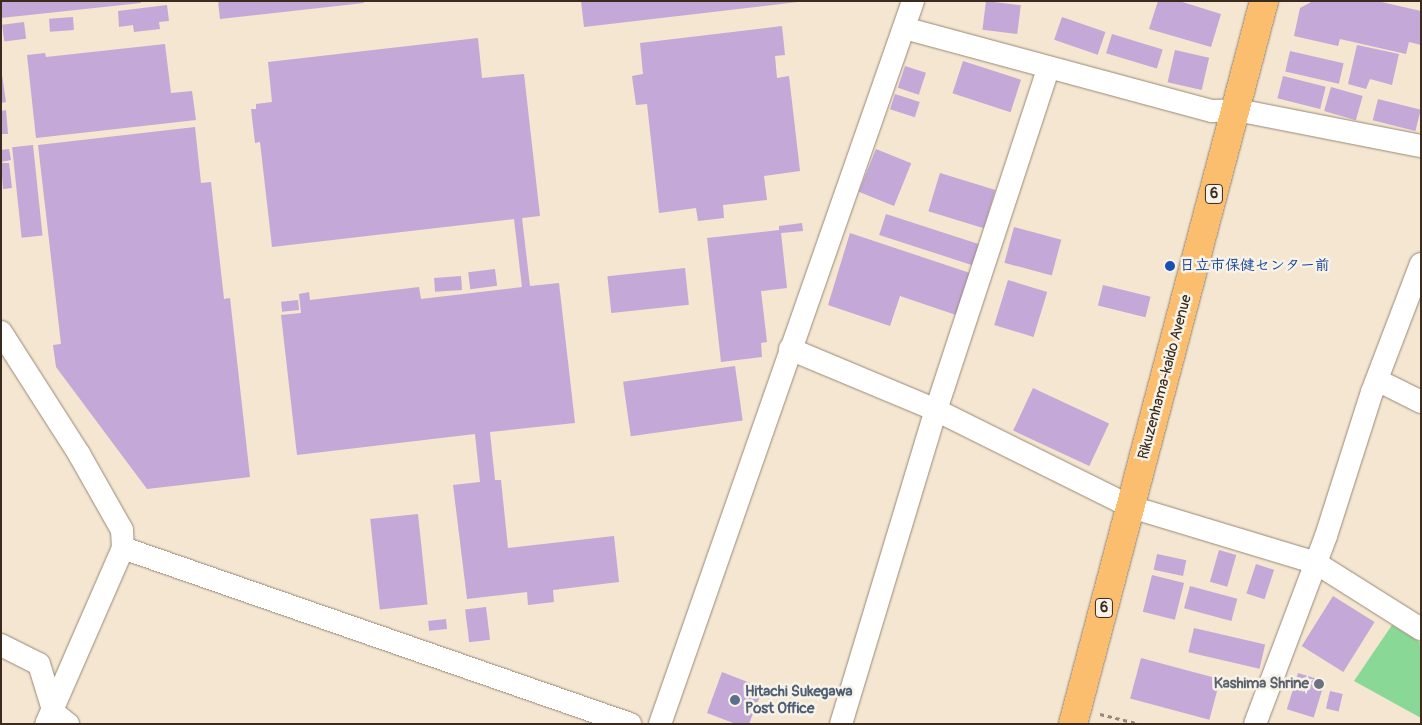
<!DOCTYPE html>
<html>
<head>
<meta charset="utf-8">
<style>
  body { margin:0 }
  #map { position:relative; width:1422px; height:725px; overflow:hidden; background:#f4e6d0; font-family:Pangolin,"Klee One",sans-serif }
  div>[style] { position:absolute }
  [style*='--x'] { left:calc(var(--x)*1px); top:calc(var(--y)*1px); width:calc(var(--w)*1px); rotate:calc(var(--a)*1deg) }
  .green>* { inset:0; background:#8ad896 }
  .building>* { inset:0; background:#c3a8d8; transform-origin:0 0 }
  .path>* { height:3px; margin-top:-1.5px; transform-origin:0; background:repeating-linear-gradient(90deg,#988877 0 4px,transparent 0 8px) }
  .roads { filter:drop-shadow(0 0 1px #988877) drop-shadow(0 0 1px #988877) }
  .minor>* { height:22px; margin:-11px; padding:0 11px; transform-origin:11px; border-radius:11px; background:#fff }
  .highway>* { height:28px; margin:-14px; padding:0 14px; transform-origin:14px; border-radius:14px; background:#fbbd6e }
  .dots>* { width:14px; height:14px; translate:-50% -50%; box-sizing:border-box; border:2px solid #f7f3e8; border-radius:50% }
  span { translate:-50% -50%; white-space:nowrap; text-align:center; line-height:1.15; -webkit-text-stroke:5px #f7f3e8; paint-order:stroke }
  .shield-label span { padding:1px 4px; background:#f7f3e8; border:1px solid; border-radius:4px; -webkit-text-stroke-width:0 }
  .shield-label { font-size:14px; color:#3b2a1e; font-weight:700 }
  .transit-label { font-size:15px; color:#164399; font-weight:700 }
  .left { translate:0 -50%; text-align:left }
  .street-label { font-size:15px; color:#3b2a1e }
  .worship-label { font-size:15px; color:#5b616d; font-weight:700 }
  .right { translate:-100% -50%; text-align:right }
  .service-label { font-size:15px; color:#4e5e75; font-weight:700 }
  .frame { position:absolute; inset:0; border:2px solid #3b2a1e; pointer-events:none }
</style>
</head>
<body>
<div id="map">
  <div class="green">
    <div style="clip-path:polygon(1392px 625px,1421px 643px,1421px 718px,1354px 681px)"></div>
  </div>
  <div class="building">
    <div style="clip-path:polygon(1px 1px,141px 1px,141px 3px,1px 18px)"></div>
    <div style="clip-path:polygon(218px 1px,363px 1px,364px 3px,220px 19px)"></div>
    <div style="clip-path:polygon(581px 1px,798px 1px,798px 2px,584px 27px)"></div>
    <div style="left:986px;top:1px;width:35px;height:29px;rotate:7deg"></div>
    <div style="clip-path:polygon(1158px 1px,1179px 1px,1221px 14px,1211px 47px,1149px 29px)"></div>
    <div style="clip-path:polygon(1313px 1px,1377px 1px,1421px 11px,1421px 45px,1409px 42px,1406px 54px,1340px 39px,1338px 46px,1294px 36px,1300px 8px)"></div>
    <div style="clip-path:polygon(167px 5px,169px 21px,159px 22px,160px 29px,134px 32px,133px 25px,119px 27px,118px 11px)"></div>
    <div style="left:73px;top:17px;width:13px;height:24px;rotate:86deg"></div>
    <div style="left:1062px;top:17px;width:46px;height:24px;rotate:19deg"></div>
    <div style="left:24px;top:22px;width:17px;height:22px;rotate:83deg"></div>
    <div style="clip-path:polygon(782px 26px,785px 55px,775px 56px,777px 78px,789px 76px,800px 171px,764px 176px,767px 200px,723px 205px,724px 218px,698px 221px,696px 208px,659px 213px,647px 104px,636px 105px,632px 76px,643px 74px,640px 43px)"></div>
    <div style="left:1112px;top:34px;width:53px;height:20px;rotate:17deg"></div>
    <div style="clip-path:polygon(478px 38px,482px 78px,524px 74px,540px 216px,522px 218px,530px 286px,559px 283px,575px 423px,490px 432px,495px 480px,501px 480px,508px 548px,614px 536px,619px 582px,553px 590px,554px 602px,528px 605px,527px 592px,467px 599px,453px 485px,480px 482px,475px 434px,297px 455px,281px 315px,301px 313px,299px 294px,309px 292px,310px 300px,419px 287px,421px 299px,522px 287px,514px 219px,272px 247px,260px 142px,255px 143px,251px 109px,256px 109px,256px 104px,272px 102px,268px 62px)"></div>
    <div style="clip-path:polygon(165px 44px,171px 93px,192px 91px,196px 120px,36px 138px,27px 55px,45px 53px,46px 57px)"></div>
    <div style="clip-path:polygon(1357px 45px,1399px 54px,1392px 85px,1370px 79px,1366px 89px,1348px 84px)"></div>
    <div style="left:1175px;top:50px;width:35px;height:33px;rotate:13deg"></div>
    <div style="left:1290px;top:51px;width:55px;height:21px;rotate:13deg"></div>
    <div style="left:963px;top:61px;width:61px;height:34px;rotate:18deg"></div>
    <div style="left:905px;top:66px;width:22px;height:23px;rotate:18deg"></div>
    <div style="clip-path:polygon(1px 68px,6px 102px,1px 103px)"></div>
    <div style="left:1283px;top:76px;width:44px;height:23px;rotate:14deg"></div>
    <div style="left:1331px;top:87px;width:33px;height:25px;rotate:16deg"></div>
    <div style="left:895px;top:94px;width:26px;height:16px;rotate:18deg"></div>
    <div style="left:1378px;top:99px;width:44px;height:22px;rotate:14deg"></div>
    <div style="clip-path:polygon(6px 110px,8px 134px,1px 134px,1px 111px)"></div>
    <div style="clip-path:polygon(195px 127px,201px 183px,211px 182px,224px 299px,230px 298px,250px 477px,147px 489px,56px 367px,53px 345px,61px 344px,38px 145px)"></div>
    <div style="left:33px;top:145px;width:91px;height:21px;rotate:84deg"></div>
    <div style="clip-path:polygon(9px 149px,11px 160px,1px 162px,1px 150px)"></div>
    <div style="left:876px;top:149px;width:38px;height:46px;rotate:22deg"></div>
    <div style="clip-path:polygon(1px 163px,9px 163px,12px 188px,3px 189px)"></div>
    <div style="left:940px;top:173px;width:58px;height:40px;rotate:17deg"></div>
    <div style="left:886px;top:214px;width:98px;height:22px;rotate:18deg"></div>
    <div style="clip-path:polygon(802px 223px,803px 231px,781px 233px,787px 288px,761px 291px,767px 342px,761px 343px,762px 357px,721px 362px,707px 238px,779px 230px,779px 226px)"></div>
    <div style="left:1014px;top:227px;width:49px;height:37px;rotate:15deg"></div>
    <div style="clip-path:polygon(850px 233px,970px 273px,956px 315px,900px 296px,890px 326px,828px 305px)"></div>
    <div style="left:685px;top:268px;width:37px;height:78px;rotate:84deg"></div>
    <div style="left:495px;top:269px;width:17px;height:27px;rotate:83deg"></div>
    <div style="left:461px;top:276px;width:14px;height:27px;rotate:86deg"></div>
    <div style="left:1008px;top:280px;width:41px;height:47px;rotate:17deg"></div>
    <div style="left:1103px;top:285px;width:49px;height:21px;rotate:14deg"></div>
    <div style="left:298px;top:300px;width:10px;height:17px;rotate:84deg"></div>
    <div style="left:735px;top:366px;width:55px;height:113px;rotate:82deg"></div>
    <div style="left:1033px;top:388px;width:84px;height:47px;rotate:25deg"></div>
    <div style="left:418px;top:514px;width:91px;height:48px;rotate:84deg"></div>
    <div style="left:1219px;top:550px;width:18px;height:33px;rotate:16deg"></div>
    <div style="left:1157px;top:554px;width:30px;height:16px;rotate:12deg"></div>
    <div style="left:1256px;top:564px;width:19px;height:31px;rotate:18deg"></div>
    <div style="left:1152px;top:575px;width:33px;height:38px;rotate:14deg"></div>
    <div style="left:1190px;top:586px;width:49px;height:23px;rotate:15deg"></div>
    <div style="left:1333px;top:596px;width:49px;height:59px;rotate:32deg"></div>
    <div style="left:486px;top:607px;width:33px;height:21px;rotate:83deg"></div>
    <div style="left:446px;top:619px;width:10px;height:18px;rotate:84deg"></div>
    <div style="left:1194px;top:628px;width:73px;height:25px;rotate:13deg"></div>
    <div style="left:1141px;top:658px;width:82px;height:42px;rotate:15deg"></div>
    <div style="clip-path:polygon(722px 672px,763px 688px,749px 724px,736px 724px,707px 713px)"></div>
    <div style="left:1298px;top:673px;width:28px;height:38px;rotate:17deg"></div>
    <div style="left:1330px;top:691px;width:13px;height:18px;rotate:13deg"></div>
  </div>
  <div class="path">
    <div style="--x:1100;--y:714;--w:41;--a:14"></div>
  </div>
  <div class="roads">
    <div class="minor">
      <div style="--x:904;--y:28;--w:319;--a:15.1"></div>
      <div style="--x:1212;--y:111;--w:25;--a:-2"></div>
      <div style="--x:1237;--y:110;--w:187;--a:11.1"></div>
      <div style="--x:1;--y:332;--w:145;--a:57.4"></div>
      <div style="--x:79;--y:454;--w:87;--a:60.5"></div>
      <div style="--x:122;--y:530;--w:18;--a:87"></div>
      <div style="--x:123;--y:548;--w:192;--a:113.6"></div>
      <div style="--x:790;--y:349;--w:158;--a:22.7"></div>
      <div style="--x:936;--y:410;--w:218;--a:26.4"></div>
      <div style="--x:1131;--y:507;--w:193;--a:16.8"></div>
      <div style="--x:1316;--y:563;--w:124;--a:32.2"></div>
      <div style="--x:1377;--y:380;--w:49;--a:26.6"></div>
      <div style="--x:123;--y:548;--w:537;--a:19.14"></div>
      <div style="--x:1;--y:645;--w:42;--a:26.6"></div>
      <div style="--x:39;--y:664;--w:51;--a:73"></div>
      <div style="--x:54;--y:713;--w:18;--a:38"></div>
      <div style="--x:660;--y:724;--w:766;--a:-70.71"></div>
      <div style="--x:841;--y:724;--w:328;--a:-73.2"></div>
      <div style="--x:936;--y:410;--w:359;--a:-71.8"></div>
      <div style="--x:1255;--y:724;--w:201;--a:-69.3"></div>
      <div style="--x:1326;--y:536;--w:151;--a:-72.3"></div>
      <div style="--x:1372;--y:392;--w:137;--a:-69.1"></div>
    </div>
    <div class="highway">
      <div style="--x:1073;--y:724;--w:748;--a:-75.2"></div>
    </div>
  </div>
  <div class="dots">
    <div style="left:1170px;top:266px;background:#1a4fb4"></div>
    <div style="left:1319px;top:684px;background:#6b7280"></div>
    <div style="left:735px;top:700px;background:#5c6f8a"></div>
  </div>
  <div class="shield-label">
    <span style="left:1214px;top:194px">6</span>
    <span style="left:1104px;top:608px">6</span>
  </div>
  <div class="transit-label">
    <span class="left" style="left:1180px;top:266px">日立市保健センター前</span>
  </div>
  <div class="street-label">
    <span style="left:1165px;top:377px;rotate:-75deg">Rikuzenhama-kaido Avenue</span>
  </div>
  <div class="worship-label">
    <span class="right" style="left:1309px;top:684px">Kashima Shrine</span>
  </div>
  <div class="service-label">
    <span class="left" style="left:745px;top:700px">Hitachi Sukegawa<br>Post Office</span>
  </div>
  <div class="frame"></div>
</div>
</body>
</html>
